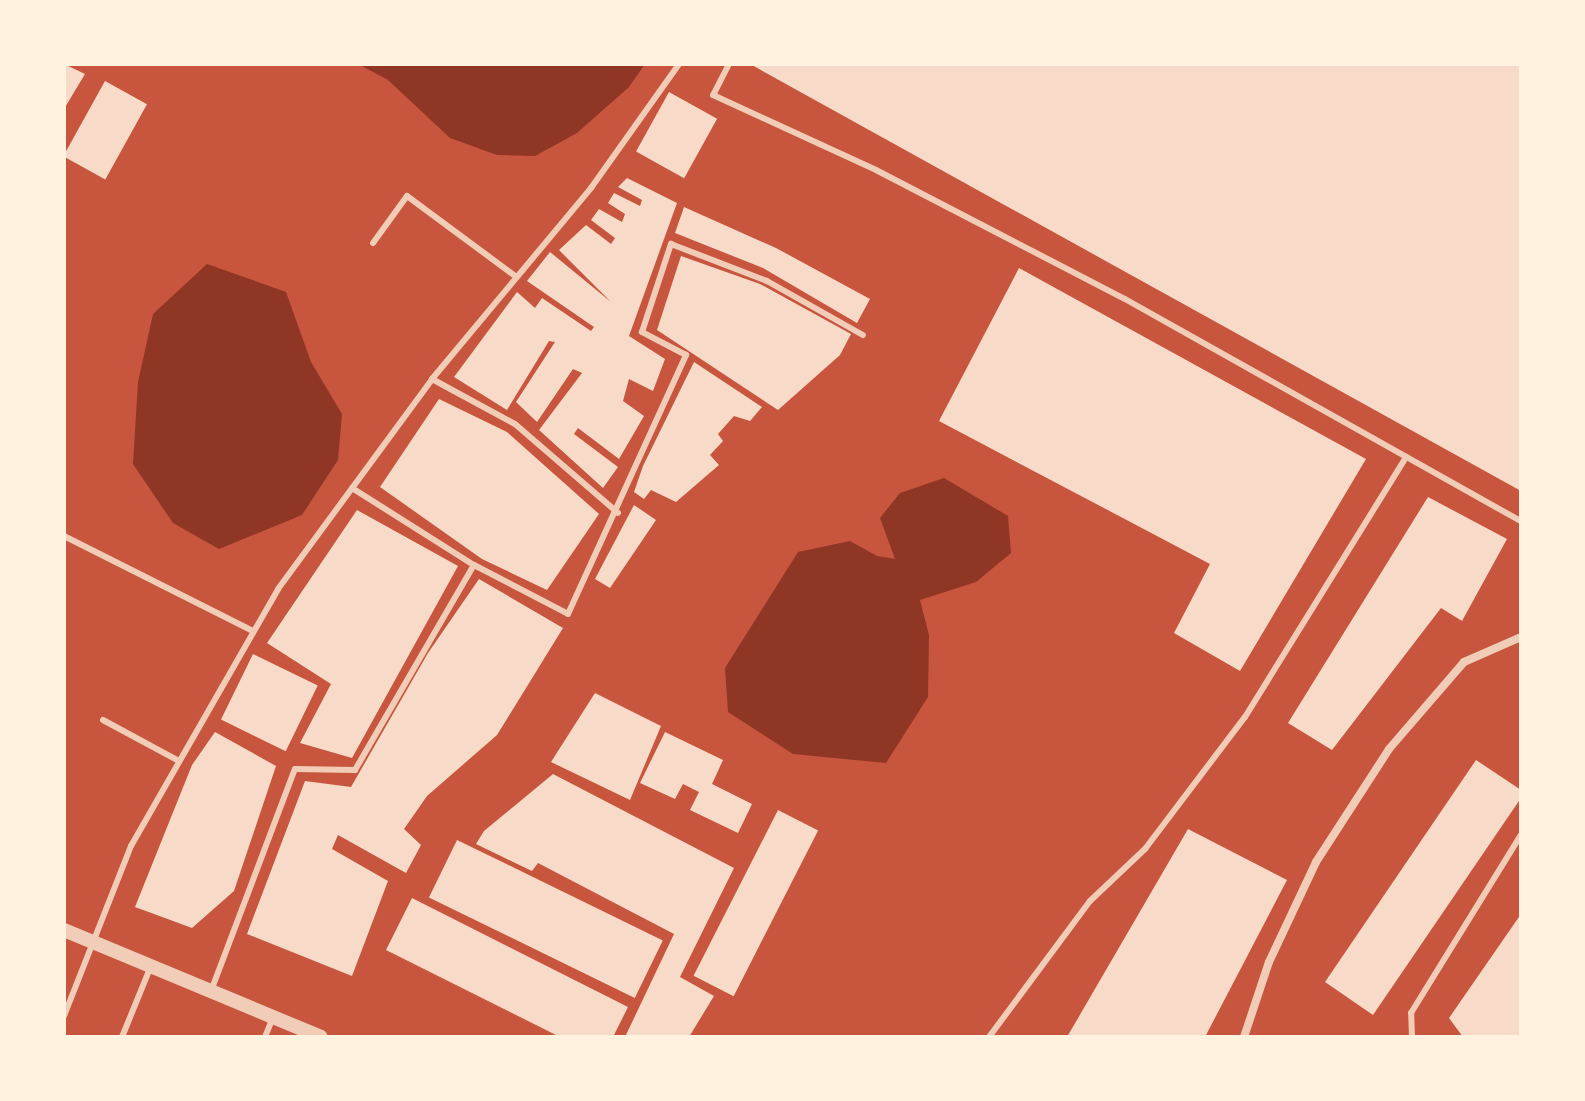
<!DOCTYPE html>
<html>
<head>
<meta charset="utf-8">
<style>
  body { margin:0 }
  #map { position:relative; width:1585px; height:1101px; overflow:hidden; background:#c8553d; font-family:Karla,sans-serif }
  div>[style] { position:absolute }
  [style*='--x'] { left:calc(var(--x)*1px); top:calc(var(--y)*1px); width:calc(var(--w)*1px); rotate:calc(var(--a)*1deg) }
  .water>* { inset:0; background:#8f3625 }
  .building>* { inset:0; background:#f7dbc8; transform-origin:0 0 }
  .service>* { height:6px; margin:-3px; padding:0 3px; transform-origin:3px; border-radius:3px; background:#f1ccb7 }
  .minor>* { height:8px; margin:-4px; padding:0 4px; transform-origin:4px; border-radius:4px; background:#f1ccb7 }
  .tertiary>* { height:14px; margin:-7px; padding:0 7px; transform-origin:7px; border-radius:7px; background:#f1ccb7 }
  span { translate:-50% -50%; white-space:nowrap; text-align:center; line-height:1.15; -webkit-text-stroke:8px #fff3e0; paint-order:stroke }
  .frame { position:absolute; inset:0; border:66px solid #fff3e0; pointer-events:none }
</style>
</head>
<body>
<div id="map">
  <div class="water">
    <div style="clip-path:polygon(358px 64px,645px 64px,629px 87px,577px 133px,535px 156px,497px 155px,450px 138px,388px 80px)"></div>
    <div style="clip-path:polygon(207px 264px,286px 292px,311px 362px,342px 414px,338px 460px,302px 515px,219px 549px,173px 523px,133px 464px,138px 382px,153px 314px)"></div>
    <div style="clip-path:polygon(944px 478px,1008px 516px,1011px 553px,976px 582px,920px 600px,929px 635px,928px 697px,886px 763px,793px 754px,728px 712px,725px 668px,798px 552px,850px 541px,877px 556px,895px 559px,880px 518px,900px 493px)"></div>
  </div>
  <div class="building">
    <div style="clip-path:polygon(64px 64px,85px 74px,64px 109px)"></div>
    <div style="clip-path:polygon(750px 64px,1521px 65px,1521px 491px)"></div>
    <div style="left:105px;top:81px;width:48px;height:86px;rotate:29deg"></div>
    <div style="left:669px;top:92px;width:55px;height:68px;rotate:29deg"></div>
    <div style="clip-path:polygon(627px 178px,677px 203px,629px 336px,665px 359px,653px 391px,629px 379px,623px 401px,644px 416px,619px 459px,578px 428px,574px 434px,618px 467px,603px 488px,539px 430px,582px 373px,573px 369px,537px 422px,516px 402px,555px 342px,549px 341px,507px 410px,454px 377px,517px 292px,535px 308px,542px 298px,591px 331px,594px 327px,527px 281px,550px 252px,611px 302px,559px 250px,586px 225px,611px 244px,615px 238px,591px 220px,599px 209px,622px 222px,625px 214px,608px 203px,614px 193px,640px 206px,642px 200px,618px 187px)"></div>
    <div style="clip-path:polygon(684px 207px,776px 248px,870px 299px,857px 323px,763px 268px,675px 233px)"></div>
    <div style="clip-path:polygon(681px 256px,760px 284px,851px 334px,840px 355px,778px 410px,657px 330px)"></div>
    <div style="clip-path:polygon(1019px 268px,1366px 459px,1240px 671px,1174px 633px,1210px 564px,939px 421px)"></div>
    <div style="clip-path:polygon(694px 362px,762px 407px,750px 421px,734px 416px,718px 434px,723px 441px,710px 455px,719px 465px,676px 502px,651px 490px,644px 499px,634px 492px,643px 466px)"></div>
    <div style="clip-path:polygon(439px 399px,507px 432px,599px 514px,547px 590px,482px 559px,380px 487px)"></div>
    <div style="clip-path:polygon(1428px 497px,1507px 539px,1462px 621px,1441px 608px,1332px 750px,1288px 723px)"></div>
    <div style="clip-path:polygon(634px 505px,656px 520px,610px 588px,595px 579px)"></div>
    <div style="clip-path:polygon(357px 510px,458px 566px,352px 758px,300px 743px,331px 684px,267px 643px)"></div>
    <div style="clip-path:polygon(479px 579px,563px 628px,497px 735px,427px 796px,404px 829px,421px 845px,406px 873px,338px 835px,332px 849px,388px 881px,352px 976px,247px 934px,305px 781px,351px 787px,428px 653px)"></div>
    <div style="left:253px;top:654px;width:72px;height:73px;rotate:26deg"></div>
    <div style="clip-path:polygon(595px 693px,661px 726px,630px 800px,551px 762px)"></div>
    <div style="clip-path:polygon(215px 732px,276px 766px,234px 891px,192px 928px,135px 907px,192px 765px)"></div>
    <div style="clip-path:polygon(665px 732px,723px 760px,712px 784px,752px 804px,738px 833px,690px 810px,699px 792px,683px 784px,675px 799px,640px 783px)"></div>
    <div style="clip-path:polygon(1476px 760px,1521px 790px,1521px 798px,1373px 1015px,1325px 982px)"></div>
    <div style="clip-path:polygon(553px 774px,734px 868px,680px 977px,714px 996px,689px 1037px,625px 1037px,674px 934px,538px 863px,532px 871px,476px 844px,484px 831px)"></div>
    <div style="left:778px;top:810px;width:45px;height:186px;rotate:27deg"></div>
    <div style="clip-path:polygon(1188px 829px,1287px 880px,1205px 1037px,1067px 1037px)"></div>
    <div style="left:457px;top:840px;width:229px;height:64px;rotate:26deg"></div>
    <div style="clip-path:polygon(412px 898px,628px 1007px,613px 1037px,560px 1037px,386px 950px)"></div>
    <div style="clip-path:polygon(1521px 914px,1521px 1037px,1463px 1037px,1449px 1018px)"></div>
  </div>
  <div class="service">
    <div style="--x:729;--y:64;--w:35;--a:117"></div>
    <div style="--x:713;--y:95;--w:179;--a:24.7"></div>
    <div style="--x:876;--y:170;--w:280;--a:27.4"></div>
    <div style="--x:1125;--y:299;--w:454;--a:29.3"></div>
    <div style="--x:373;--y:243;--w:58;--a:-54.1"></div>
    <div style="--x:407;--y:196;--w:134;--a:36.5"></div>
    <div style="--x:432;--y:379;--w:94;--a:28.5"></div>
    <div style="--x:515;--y:424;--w:136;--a:40.8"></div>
    <div style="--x:352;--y:488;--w:144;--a:32.3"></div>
    <div style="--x:474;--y:565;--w:106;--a:27.5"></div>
    <div style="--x:568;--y:614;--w:285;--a:-65.5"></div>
    <div style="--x:686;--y:355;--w:50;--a:-152.4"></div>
    <div style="--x:642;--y:332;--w:93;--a:-71.8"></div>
    <div style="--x:671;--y:244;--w:103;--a:21.1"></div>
    <div style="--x:767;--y:281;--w:110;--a:29.4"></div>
    <div style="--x:64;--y:536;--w:212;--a:26.7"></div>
    <div style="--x:103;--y:720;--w:84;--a:28.4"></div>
    <div style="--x:211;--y:991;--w:237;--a:-69.3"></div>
    <div style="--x:295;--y:769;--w:60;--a:1"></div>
    <div style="--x:355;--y:770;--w:237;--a:-59.9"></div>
    <div style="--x:64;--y:1016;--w:183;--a:-68.5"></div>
    <div style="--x:131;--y:846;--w:296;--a:-60.2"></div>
    <div style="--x:278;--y:589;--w:260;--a:-53.7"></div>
    <div style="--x:432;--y:379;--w:249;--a:-50.2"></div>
    <div style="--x:591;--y:188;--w:152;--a:-54.6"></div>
    <div style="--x:122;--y:1037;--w:77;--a:-67.8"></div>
    <div style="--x:265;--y:1037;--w:22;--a:-68"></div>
    <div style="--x:989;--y:1037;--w:169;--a:-53.4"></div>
    <div style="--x:1090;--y:901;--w:76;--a:-43.4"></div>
    <div style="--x:1145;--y:849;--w:166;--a:-52.9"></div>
    <div style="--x:1245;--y:717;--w:306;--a:-58.2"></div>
    <div style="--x:1412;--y:1037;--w:24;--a:-92"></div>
    <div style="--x:1411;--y:1013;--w:209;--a:-58.3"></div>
  </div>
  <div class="minor">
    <div style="--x:1244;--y:1037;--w:79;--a:-71.6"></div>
    <div style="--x:1269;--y:962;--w:110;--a:-64.8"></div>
    <div style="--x:1316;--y:862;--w:135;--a:-57.1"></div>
    <div style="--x:1389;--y:749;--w:115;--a:-49.2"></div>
    <div style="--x:1464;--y:662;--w:62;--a:-23.7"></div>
  </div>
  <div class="tertiary">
    <div style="--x:64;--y:930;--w:278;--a:22.6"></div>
  </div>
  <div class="frame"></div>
</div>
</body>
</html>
